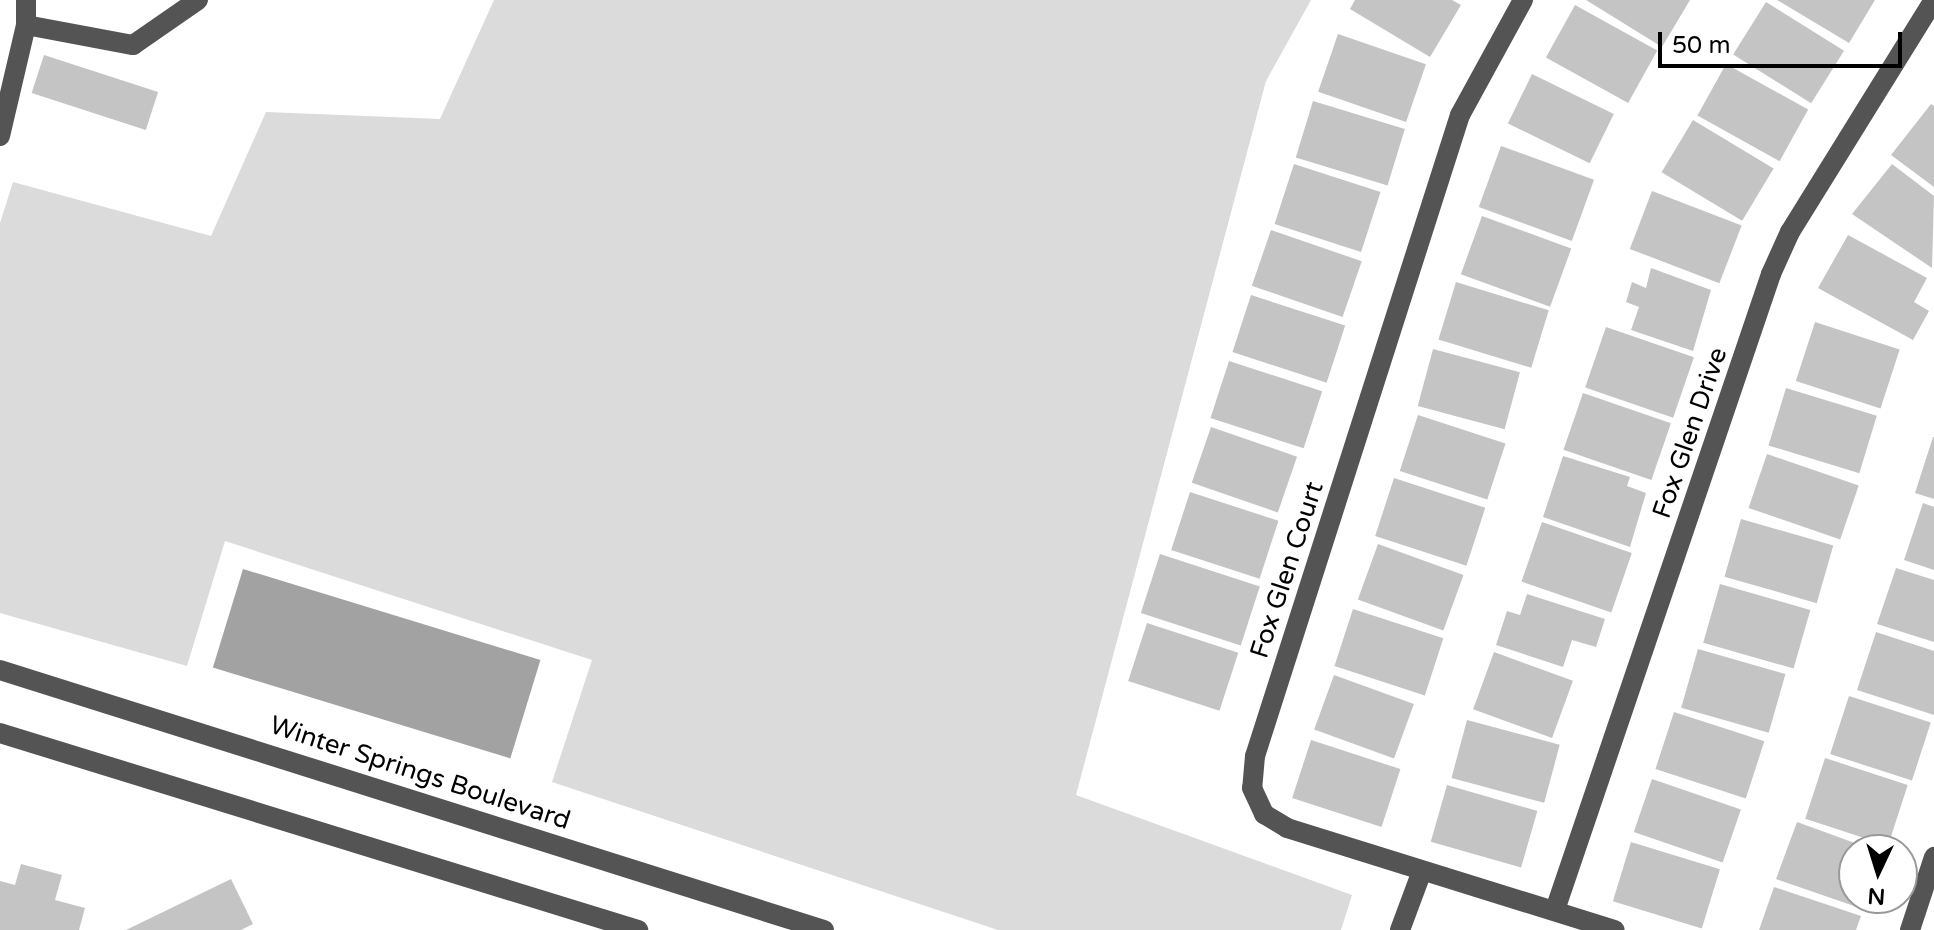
<!DOCTYPE html>
<html>
<head>
<meta charset="utf-8">
<style>
  body { margin:0 }
  #map { position:relative; width:1934px; height:930px; overflow:hidden; background:#fff; font-family:"Varela Round",sans-serif }
  div>[style] { position:absolute }
  [style*='--x'] { left:calc(var(--x)*1px); top:calc(var(--y)*1px); width:calc(var(--w)*1px); rotate:calc(var(--a)*1deg) }
  .green>* { inset:0; background:#dbdbdb }
  .water>* { inset:0; background:#a2a2a2; transform-origin:0 0 }
  .building>* { inset:0; background:#c4c4c4; transform-origin:0 0 }
  .minor>* { height:20px; margin:-10px; padding:0 10px; transform-origin:10px; border-radius:10px; background:#545454 }
  span { translate:-50% -50%; white-space:nowrap; text-align:center; line-height:1.15; -webkit-text-stroke:6px #fff; paint-order:stroke }
  .street-label { font-size:26px; color:#000 }
  .north { position:absolute; left:1838px; top:834px; width:80px; height:80px; box-sizing:border-box; background:#fff; border:2px solid #999; border-radius:50%; rotate:184deg; font-size:22px; font-weight:700; line-height:32px; text-align:center; color:#000 }
  .north::after { content:''; display:block; margin:auto; width:28px; height:36px; background:#000; clip-path:polygon(50% 0,100% 100%,50% 72%,0 100%) }
  .scale { position:absolute; left:1658px; top:32px; width:244px; height:36px; box-sizing:border-box; border:4px solid #000; border-top:0; padding-left:10px; font-size:24px; line-height:28px; white-space:nowrap; color:#000; -webkit-text-stroke:6px #fff; paint-order:stroke }
</style>
</head>
<body>
<div id="map">
  <div class="green">
    <div style="clip-path:polygon(494px 0,1311px 0,1266px 81px,1076px 795px,1352px 895px,1341px 930px,998px 930px,552px 782px,592px 660px,225px 541px,187px 666px,0 613px,0 223px,13px 182px,211px 236px,266px 112px,440px 119px)"></div>
  </div>
  <div class="water">
    <div style="left:243px;top:569px;width:311px;height:103px;rotate:17deg"></div>
  </div>
  <div class="building">
    <div style="clip-path:polygon(1355px 0,1452px 0,1461px 5px,1430px 57px,1350px 9px)"></div>
    <div style="clip-path:polygon(1586px 0,1690px 0,1662px 47px)"></div>
    <div style="clip-path:polygon(1777px 0,1875px 0,1849px 43px)"></div>
    <div style="left:1766px;top:2px;width:92px;height:62px;rotate:32deg"></div>
    <div style="left:1575px;top:5px;width:94px;height:60px;rotate:29deg"></div>
    <div style="left:1338px;top:34px;width:93px;height:61px;rotate:19deg"></div>
    <div style="left:44px;top:55px;width:120px;height:40px;rotate:18deg"></div>
    <div style="left:1726px;top:64px;width:94px;height:59px;rotate:29deg"></div>
    <div style="left:1532px;top:74px;width:91px;height:55px;rotate:26deg"></div>
    <div style="left:1313px;top:101px;width:96px;height:59px;rotate:17deg"></div>
    <div style="clip-path:polygon(1931px 104px,1934px 106px,1934px 187px,1891px 155px)"></div>
    <div style="left:1693px;top:120px;width:94px;height:61px;rotate:31deg"></div>
    <div style="left:1501px;top:146px;width:99px;height:65px;rotate:20deg"></div>
    <div style="left:1294px;top:164px;width:91px;height:63px;rotate:18deg"></div>
    <div style="clip-path:polygon(1892px 164px,1934px 196px,1932px 268px,1852px 214px)"></div>
    <div style="left:1652px;top:191px;width:96px;height:62px;rotate:21deg"></div>
    <div style="left:1482px;top:216px;width:95px;height:62px;rotate:20deg"></div>
    <div style="left:1271px;top:230px;width:96px;height:59px;rotate:19deg"></div>
    <div style="clip-path:polygon(1848px 235px,1927px 278px,1914px 302px,1929px 311px,1913px 340px,1818px 288px)"></div>
    <div style="clip-path:polygon(1651px 268px,1711px 290px,1693px 351px,1631px 330px,1639px 307px,1626px 302px,1632px 282px,1646px 288px)"></div>
    <div style="left:1456px;top:282px;width:97px;height:60px;rotate:17deg"></div>
    <div style="left:1251px;top:295px;width:99px;height:60px;rotate:18deg"></div>
    <div style="left:1815px;top:322px;width:89px;height:62px;rotate:18deg"></div>
    <div style="left:1606px;top:327px;width:93px;height:64px;rotate:19deg"></div>
    <div style="left:1433px;top:349px;width:90px;height:59px;rotate:15deg"></div>
    <div style="left:1229px;top:361px;width:98px;height:60px;rotate:18deg"></div>
    <div style="left:1786px;top:388px;width:95px;height:60px;rotate:17deg"></div>
    <div style="left:1583px;top:393px;width:93px;height:60px;rotate:19deg"></div>
    <div style="left:1418px;top:415px;width:92px;height:59px;rotate:18deg"></div>
    <div style="left:1211px;top:427px;width:91px;height:59px;rotate:19deg"></div>
    <div style="clip-path:polygon(1933px 437px,1934px 437px,1934px 499px,1915px 493px)"></div>
    <div style="left:1767px;top:454px;width:97px;height:57px;rotate:19deg"></div>
    <div style="clip-path:polygon(1563px 456px,1630px 477px,1627px 486px,1646px 493px,1630px 547px,1543px 517px)"></div>
    <div style="left:1394px;top:478px;width:96px;height:61px;rotate:18deg"></div>
    <div style="left:1190px;top:492px;width:93px;height:61px;rotate:18deg"></div>
    <div style="clip-path:polygon(1923px 503px,1934px 507px,1934px 570px,1904px 560px)"></div>
    <div style="left:1741px;top:519px;width:96px;height:60px;rotate:16deg"></div>
    <div style="left:1542px;top:522px;width:95px;height:63px;rotate:19deg"></div>
    <div style="left:1378px;top:544px;width:91px;height:59px;rotate:20deg"></div>
    <div style="left:1160px;top:554px;width:105px;height:62px;rotate:18deg"></div>
    <div style="clip-path:polygon(1896px 568px,1934px 580px,1934px 642px,1877px 624px)"></div>
    <div style="left:1720px;top:584px;width:94px;height:61px;rotate:16deg"></div>
    <div style="clip-path:polygon(1527px 594px,1605px 619px,1596px 647px,1572px 640px,1563px 667px,1496px 645px,1507px 611px,1520px 615px)"></div>
    <div style="left:1353px;top:609px;width:95px;height:60px;rotate:18deg"></div>
    <div style="left:1147px;top:623px;width:96px;height:61px;rotate:18deg"></div>
    <div style="clip-path:polygon(1876px 632px,1934px 651px,1934px 715px,1857px 690px)"></div>
    <div style="left:1698px;top:649px;width:91px;height:61px;rotate:16deg"></div>
    <div style="left:1494px;top:652px;width:84px;height:61px;rotate:20deg"></div>
    <div style="left:1334px;top:675px;width:85px;height:58px;rotate:20deg"></div>
    <div style="left:1849px;top:696px;width:86px;height:61px;rotate:18deg"></div>
    <div style="left:1674px;top:712px;width:95px;height:60px;rotate:18deg"></div>
    <div style="left:1467px;top:720px;width:96px;height:60px;rotate:15deg"></div>
    <div style="left:1311px;top:740px;width:94px;height:61px;rotate:18deg"></div>
    <div style="left:1825px;top:758px;width:87px;height:64px;rotate:18deg"></div>
    <div style="left:1652px;top:779px;width:94px;height:56px;rotate:19deg"></div>
    <div style="left:1447px;top:785px;width:94px;height:59px;rotate:16deg"></div>
    <div style="clip-path:polygon(1797px 822px,1874px 850px,1854px 850px,1857px 907px,1776px 879px)"></div>
    <div style="left:1631px;top:842px;width:93px;height:62px;rotate:17deg"></div>
    <div style="clip-path:polygon(21px 864px,62px 875px,55px 900px,85px 908px,79px 930px,0 930px,0 881px,15px 885px)"></div>
    <div style="clip-path:polygon(231px 879px,253px 924px,241px 930px,126px 930px)"></div>
    <div style="clip-path:polygon(1774px 887px,1861px 916px,1856px 930px,1759px 930px)"></div>
  </div>
  <div class="minor">
    <div style="--x:1523;--y:0;--w:131;--a:118.7"></div>
    <div style="--x:1460;--y:115;--w:673;--a:107.73"></div>
    <div style="--x:1255;--y:756;--w:32;--a:95"></div>
    <div style="--x:1252;--y:788;--w:29;--a:65"></div>
    <div style="--x:1264;--y:814;--w:27;--a:31"></div>
    <div style="--x:1287;--y:828;--w:343;--a:17.3"></div>
    <div style="--x:26;--y:25;--w:109;--a:10.6"></div>
    <div style="--x:133;--y:45;--w:79;--a:-34.7"></div>
    <div style="--x:0;--y:136;--w:114;--a:-76.8"></div>
    <div style="--x:26;--y:25;--w:25;--a:-90"></div>
    <div style="--x:0;--y:670;--w:864;--a:17.51"></div>
    <div style="--x:0;--y:733;--w:668;--a:17.16"></div>
    <div style="--x:1555;--y:910;--w:672;--a:-71.24"></div>
    <div style="--x:1771;--y:274;--w:46;--a:-65.7"></div>
    <div style="--x:1790;--y:232;--w:273;--a:-58.2"></div>
    <div style="--x:1400;--y:930;--w:63;--a:-69.6"></div>
    <div style="--x:1910;--y:930;--w:77;--a:-71.8"></div>
  </div>
  <div class="street-label">
    <span style="left:1690px;top:433px;rotate:-71deg">Fox Glen Drive</span>
    <span style="left:1287px;top:570px;rotate:-72deg">Fox Glen Court</span>
    <span style="left:420px;top:773px;rotate:18deg">Winter Springs Boulevard</span>
  </div>
  <div class="north">N</div>
  <div class="scale">50 m</div>
</div>
</body>
</html>
